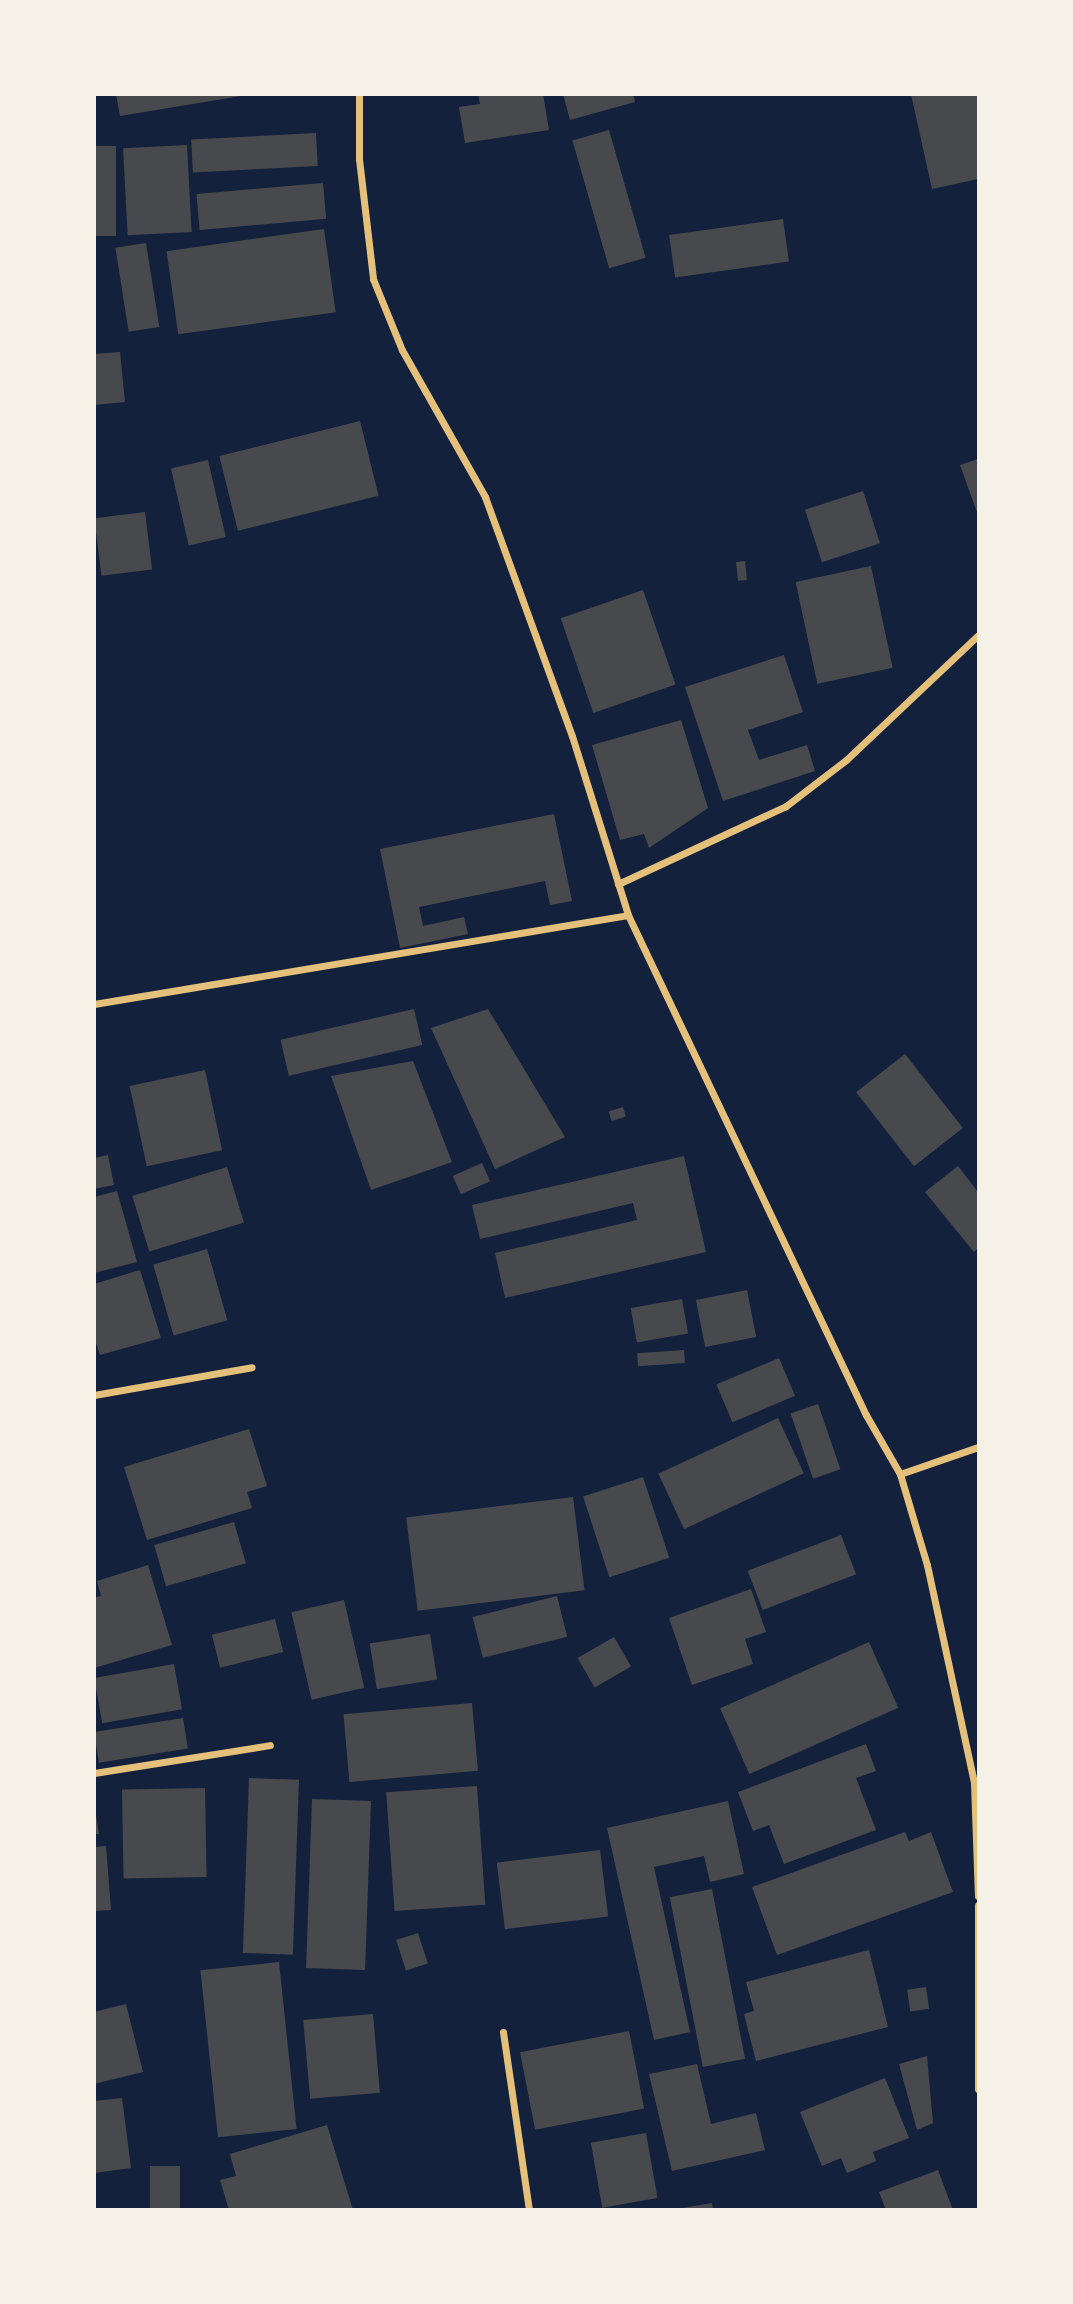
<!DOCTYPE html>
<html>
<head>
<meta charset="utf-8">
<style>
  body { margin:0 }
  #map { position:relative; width:1073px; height:2304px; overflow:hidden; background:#14213d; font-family:"Titillium Web",sans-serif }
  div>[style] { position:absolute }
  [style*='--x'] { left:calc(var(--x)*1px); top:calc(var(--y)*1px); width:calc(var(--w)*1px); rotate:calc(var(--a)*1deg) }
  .building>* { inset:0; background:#48494c; transform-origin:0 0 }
  .minor>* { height:7px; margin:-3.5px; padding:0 3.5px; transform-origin:3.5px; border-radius:3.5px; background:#e5c07b }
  span { translate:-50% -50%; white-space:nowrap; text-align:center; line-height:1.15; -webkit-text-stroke:7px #f6f1e7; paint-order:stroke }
  .frame { position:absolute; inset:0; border:96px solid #f6f1e7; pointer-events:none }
</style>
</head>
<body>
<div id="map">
  <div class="building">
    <div style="clip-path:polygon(116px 94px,241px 94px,241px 96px,120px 116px)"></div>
    <div style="clip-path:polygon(478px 94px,543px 94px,549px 130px,465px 143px,459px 107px,480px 104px)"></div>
    <div style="clip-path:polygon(563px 94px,633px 94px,635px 102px,570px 120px)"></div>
    <div style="clip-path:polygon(911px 94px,978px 96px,978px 179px,932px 189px)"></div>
    <div style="left:609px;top:130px;width:133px;height:38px;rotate:74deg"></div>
    <div style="left:316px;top:133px;width:33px;height:125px;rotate:87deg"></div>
    <div style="left:187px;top:145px;width:87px;height:64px;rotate:87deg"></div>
    <div style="left:94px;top:146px;width:22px;height:90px"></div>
    <div style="left:323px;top:183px;width:36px;height:127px;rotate:85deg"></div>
    <div style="left:783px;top:219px;width:43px;height:115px;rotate:82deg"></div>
    <div style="left:324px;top:229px;width:84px;height:159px;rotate:82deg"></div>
    <div style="left:146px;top:243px;width:85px;height:31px;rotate:81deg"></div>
    <div style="clip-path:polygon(120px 352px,125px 402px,94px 405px,94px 354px)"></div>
    <div style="left:360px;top:421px;width:77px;height:145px;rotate:76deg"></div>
    <div style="clip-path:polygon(978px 459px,978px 515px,960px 465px)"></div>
    <div style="left:208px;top:460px;width:79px;height:38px;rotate:77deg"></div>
    <div style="left:863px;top:491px;width:55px;height:61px;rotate:72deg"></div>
    <div style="left:145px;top:512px;width:58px;height:51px;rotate:83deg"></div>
    <div style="left:745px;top:561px;width:19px;height:9px;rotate:84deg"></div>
    <div style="left:871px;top:566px;width:104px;height:77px;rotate:78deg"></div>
    <div style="left:643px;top:590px;width:100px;height:87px;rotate:71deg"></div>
    <div style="clip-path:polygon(784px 655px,803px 712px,748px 730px,759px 760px,807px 745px,815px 771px,723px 801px,685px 687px)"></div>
    <div style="clip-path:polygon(681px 720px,708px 808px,649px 848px,644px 834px,620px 840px,592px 745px)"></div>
    <div style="clip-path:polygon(554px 814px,572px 901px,550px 905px,545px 881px,419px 907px,423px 926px,464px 917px,468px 934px,400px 948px,380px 849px)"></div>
    <div style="left:414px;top:1009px;width:37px;height:137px;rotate:77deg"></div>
    <div style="clip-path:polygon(488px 1009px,565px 1137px,495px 1169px,431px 1028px)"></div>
    <div style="left:905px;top:1054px;width:94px;height:62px;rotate:52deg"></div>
    <div style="clip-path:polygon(413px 1061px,452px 1162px,371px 1190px,331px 1076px)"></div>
    <div style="left:205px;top:1070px;width:82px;height:77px;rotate:78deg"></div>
    <div style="left:623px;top:1107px;width:10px;height:15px;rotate:73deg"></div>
    <div style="clip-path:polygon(108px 1155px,114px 1185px,94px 1189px,94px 1158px)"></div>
    <div style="clip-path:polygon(684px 1156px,706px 1252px,505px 1298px,495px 1253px,637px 1220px,633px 1203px,480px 1239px,472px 1205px)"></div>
    <div style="left:482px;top:1163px;width:20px;height:32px;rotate:66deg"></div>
    <div style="clip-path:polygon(958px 1166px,978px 1192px,978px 1248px,974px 1252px,925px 1192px)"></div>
    <div style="left:227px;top:1167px;width:58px;height:99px;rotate:73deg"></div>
    <div style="clip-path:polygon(117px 1191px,137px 1262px,94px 1273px,94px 1197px)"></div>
    <div style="left:207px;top:1249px;width:74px;height:56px;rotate:74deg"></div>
    <div style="clip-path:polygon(140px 1270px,161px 1338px,100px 1355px,94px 1337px,94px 1284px)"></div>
    <div style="left:747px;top:1290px;width:48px;height:52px;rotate:79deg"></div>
    <div style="left:682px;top:1299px;width:35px;height:52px;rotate:80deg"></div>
    <div style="left:684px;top:1350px;width:13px;height:47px;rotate:86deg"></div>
    <div style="left:779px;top:1358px;width:41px;height:68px;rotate:67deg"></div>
    <div style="left:818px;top:1404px;width:69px;height:29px;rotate:71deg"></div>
    <div style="left:778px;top:1418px;width:61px;height:132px;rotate:65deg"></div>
    <div style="clip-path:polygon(249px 1429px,267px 1486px,247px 1492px,252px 1508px,147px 1540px,124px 1467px)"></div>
    <div style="left:643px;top:1477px;width:85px;height:63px;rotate:72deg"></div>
    <div style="left:573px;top:1497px;width:94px;height:168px;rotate:83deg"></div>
    <div style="left:234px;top:1522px;width:43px;height:83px;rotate:74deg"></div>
    <div style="left:841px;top:1535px;width:42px;height:100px;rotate:69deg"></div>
    <div style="clip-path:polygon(148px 1565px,172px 1645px,94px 1668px,94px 1598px,101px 1596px,97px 1581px)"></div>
    <div style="clip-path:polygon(751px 1589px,766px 1632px,745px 1639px,753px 1664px,692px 1685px,669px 1618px)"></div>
    <div style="left:557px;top:1596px;width:42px;height:87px;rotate:76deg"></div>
    <div style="left:344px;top:1600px;width:90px;height:54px;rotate:77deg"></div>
    <div style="left:275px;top:1619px;width:34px;height:65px;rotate:76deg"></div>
    <div style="left:430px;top:1634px;width:46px;height:61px;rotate:81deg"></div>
    <div style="left:614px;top:1637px;width:34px;height:42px;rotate:60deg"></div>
    <div style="left:869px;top:1642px;width:72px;height:163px;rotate:66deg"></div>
    <div style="left:174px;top:1664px;width:46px;height:81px;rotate:80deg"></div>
    <div style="left:472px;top:1703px;width:68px;height:129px;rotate:85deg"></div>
    <div style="left:183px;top:1718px;width:31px;height:90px;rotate:81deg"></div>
    <div style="clip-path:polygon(866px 1744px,876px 1771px,856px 1778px,876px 1830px,784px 1864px,769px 1825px,753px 1831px,738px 1792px)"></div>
    <div style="left:249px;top:1778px;width:50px;height:175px;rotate:2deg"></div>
    <div style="left:477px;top:1786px;width:119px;height:91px;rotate:86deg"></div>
    <div style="left:205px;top:1788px;width:89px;height:83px;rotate:89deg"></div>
    <div style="left:312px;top:1799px;width:59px;height:169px;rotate:2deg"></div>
    <div style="clip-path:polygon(728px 1801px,744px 1874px,710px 1882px,704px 1856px,654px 1867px,690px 2032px,654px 2040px,607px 1828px)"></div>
    <div style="clip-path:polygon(94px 1802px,99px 1834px,94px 1834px)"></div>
    <div style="clip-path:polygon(905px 1832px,909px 1841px,931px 1832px,953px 1892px,777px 1955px,752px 1887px)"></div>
    <div style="clip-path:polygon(106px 1846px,111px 1910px,94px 1911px,94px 1847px)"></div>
    <div style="left:600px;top:1850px;width:67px;height:104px;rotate:83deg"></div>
    <div style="left:712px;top:1889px;width:173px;height:43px;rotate:79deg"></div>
    <div style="left:418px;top:1933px;width:32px;height:23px;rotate:72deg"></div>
    <div style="clip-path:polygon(869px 1950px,888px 2027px,756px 2061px,744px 2014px,754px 2011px,746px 1982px)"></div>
    <div style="left:279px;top:1962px;width:168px;height:79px;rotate:84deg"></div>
    <div style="left:926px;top:1987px;width:22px;height:19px;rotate:82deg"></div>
    <div style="clip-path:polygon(126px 2004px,143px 2072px,94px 2084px,94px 2012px)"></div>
    <div style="left:373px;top:2014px;width:79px;height:70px;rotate:85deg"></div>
    <div style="left:629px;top:2031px;width:79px;height:111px;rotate:79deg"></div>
    <div style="clip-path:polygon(927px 2056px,933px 2123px,917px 2130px,899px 2064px)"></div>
    <div style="clip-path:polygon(697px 2064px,711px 2124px,756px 2113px,765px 2150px,672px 2171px,649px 2074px)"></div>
    <div style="clip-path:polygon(885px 2078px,909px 2138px,873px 2152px,876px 2161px,847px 2173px,841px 2158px,822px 2166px,800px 2112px)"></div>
    <div style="clip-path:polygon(122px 2098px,131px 2168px,94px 2173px,94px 2101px)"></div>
    <div style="clip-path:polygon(327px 2125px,353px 2210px,229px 2210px,220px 2180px,236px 2176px,230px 2154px)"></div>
    <div style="left:646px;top:2133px;width:66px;height:56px;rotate:80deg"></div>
    <div style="left:150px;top:2166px;width:30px;height:44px"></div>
    <div style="clip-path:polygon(938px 2170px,953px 2210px,886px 2210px,879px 2192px)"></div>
    <div style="clip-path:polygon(712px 2203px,713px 2210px,683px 2210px,682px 2208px)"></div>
  </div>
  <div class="minor">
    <div style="--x:359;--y:94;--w:65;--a:90"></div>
    <div style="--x:359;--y:159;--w:121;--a:83.3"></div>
    <div style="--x:373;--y:279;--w:77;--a:67.8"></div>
    <div style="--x:402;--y:350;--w:169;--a:60.5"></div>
    <div style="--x:485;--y:497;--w:254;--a:70"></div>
    <div style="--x:572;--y:736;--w:188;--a:72.6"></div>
    <div style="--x:628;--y:915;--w:554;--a:64.55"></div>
    <div style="--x:866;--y:1415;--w:68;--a:60"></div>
    <div style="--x:900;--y:1474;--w:95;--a:73.5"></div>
    <div style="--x:927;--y:1565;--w:223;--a:77.8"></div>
    <div style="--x:974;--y:1783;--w:113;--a:88"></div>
    <div style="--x:618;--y:884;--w:185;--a:-24.9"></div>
    <div style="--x:786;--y:806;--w:76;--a:-37.5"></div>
    <div style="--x:846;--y:760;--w:182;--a:-43.4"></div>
    <div style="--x:94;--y:1004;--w:541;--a:-9.46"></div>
    <div style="--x:94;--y:1395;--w:160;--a:-10"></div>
    <div style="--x:900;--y:1474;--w:83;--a:-19.1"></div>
    <div style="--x:94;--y:1773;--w:178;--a:-9"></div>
    <div style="--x:978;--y:1905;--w:184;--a:90"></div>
    <div style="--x:503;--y:2032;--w:180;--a:81.7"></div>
  </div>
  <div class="frame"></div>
</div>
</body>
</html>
